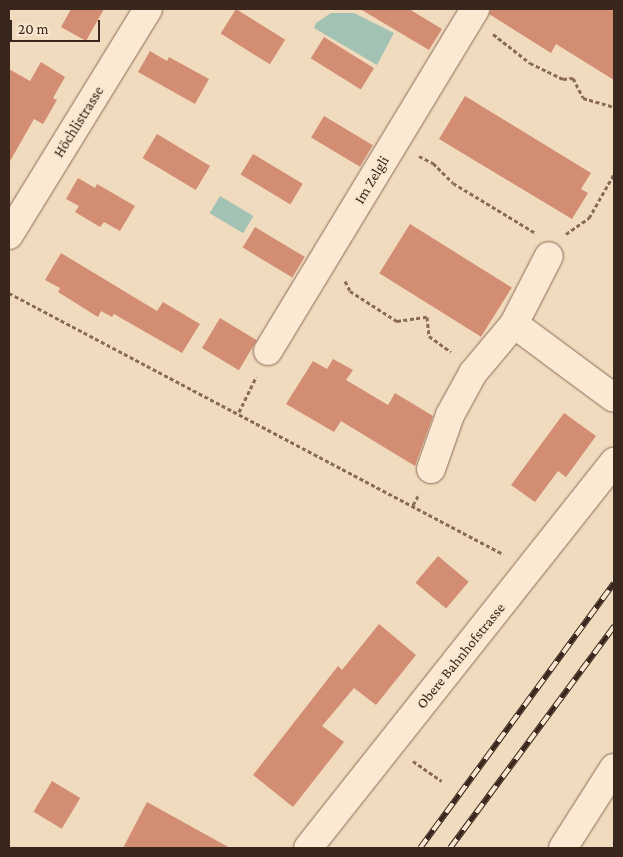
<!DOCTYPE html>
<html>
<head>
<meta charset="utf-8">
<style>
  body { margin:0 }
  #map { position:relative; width:623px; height:857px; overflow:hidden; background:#f1dbbf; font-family:"Crimson Pro",serif }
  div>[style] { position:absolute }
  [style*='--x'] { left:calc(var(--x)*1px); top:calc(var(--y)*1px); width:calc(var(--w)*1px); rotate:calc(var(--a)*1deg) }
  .water>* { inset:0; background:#a2c2b4; transform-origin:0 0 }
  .building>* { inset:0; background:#d28d72; transform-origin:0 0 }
  .path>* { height:3px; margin-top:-1.5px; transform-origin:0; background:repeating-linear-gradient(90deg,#8b6b56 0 4px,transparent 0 6.5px) }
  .roads { filter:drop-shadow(0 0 1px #8b6b56) drop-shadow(0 0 1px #8b6b56) }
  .street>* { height:28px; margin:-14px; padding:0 14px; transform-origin:14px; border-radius:14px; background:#fbe9d3 }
  .rail>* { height:5.5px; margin-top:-2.75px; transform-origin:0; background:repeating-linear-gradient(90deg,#f8e6cf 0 11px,#39261c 0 22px); box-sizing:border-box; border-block:1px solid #39261c }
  span { translate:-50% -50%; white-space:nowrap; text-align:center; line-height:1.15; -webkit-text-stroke:4px #f8e6cf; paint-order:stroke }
  .street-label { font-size:15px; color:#39261c }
  .frame { position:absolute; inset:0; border:10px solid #39261c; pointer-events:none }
  .scale { position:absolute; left:10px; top:20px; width:90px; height:22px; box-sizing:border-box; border:2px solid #39261c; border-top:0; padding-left:6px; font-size:15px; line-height:18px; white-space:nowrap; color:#39261c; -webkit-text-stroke:4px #f8e6cf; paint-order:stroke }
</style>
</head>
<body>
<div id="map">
  <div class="water">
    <div style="clip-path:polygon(331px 13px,354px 13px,394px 33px,377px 65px,314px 28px,316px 23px)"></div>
    <div style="left:220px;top:196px;width:39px;height:20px;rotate:31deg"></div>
  </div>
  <div class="building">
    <div style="clip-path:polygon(71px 9px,104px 9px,86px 41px,61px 27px)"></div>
    <div style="left:236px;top:9px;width:58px;height:29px;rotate:32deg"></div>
    <div style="clip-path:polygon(360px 9px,409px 9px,442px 29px,429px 50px)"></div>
    <div style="clip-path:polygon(491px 9px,614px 9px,614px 80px,556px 44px,551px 53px,489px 14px)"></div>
    <div style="left:324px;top:37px;width:59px;height:25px;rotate:32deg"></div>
    <div style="clip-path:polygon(150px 51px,167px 61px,169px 57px,209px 79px,195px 104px,138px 72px)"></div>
    <div style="clip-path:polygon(41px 62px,65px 77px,53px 98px,57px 100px,43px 124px,34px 119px,9px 163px,9px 69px,30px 81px)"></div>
    <div style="clip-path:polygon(465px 96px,591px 173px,581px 189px,588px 193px,572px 219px,439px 139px)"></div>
    <div style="left:324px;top:116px;width:57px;height:25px;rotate:31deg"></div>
    <div style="left:157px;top:134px;width:62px;height:28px;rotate:31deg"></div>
    <div style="left:253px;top:154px;width:58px;height:24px;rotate:31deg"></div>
    <div style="clip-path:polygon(78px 178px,95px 188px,97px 184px,135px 206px,120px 231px,104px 222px,100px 227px,75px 212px,79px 206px,66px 199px)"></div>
    <div style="left:410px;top:224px;width:120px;height:58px;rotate:32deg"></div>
    <div style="left:255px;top:227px;width:58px;height:24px;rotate:31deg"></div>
    <div style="clip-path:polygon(61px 253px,157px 311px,163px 302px,200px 324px,182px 353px,114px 314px,112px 317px,101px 311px,98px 317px,58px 292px,60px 288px,45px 280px)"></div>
    <div style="left:220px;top:318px;width:43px;height:35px;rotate:31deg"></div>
    <div style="clip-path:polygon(333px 359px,353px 370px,346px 380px,388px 405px,395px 393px,433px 416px,415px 466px,341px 421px,334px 432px,286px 404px,313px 361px,327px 369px)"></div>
    <div style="clip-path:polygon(564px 413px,596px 436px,566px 477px,558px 471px,535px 502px,511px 485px)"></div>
    <div style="left:438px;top:556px;width:40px;height:35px;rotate:40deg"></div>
    <div style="clip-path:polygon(379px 624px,416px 655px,376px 705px,354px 688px,322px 726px,344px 742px,293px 807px,253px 775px,338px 666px,342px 670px)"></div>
    <div style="left:52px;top:781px;width:33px;height:36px;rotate:31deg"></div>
    <div style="clip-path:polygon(147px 802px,230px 848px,123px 848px)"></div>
  </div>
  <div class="path">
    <div style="--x:493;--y:34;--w:47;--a:38.1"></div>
    <div style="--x:530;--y:63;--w:37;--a:26"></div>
    <div style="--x:563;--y:79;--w:10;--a:-6"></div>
    <div style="--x:573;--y:78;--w:22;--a:63"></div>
    <div style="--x:583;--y:98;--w:32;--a:16"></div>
    <div style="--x:419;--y:156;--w:16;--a:27"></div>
    <div style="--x:433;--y:163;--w:28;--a:45"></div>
    <div style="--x:453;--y:183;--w:95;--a:31.2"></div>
    <div style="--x:566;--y:234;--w:28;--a:-35"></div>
    <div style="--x:589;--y:218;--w:51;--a:-60.4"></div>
    <div style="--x:345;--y:281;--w:11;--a:63"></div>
    <div style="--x:350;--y:291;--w:56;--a:32.6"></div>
    <div style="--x:397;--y:321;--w:30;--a:-8"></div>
    <div style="--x:427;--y:317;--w:19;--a:84"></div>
    <div style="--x:429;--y:336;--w:27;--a:36"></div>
    <div style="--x:9;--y:293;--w:559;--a:27.85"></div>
    <div style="--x:239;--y:412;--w:39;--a:-64"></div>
    <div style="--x:413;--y:505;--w:13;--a:-61"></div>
    <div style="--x:413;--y:761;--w:35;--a:35"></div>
  </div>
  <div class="roads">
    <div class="street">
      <div style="--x:9;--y:235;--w:265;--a:-58.4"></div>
      <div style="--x:514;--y:324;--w:76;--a:-62.8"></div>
      <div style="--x:268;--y:351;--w:400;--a:-58.8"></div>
      <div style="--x:431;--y:469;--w:57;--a:-70.6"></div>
      <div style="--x:450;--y:415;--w:48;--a:-61.3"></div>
      <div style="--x:473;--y:373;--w:64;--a:-50.1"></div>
      <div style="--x:514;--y:324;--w:124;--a:36.5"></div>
      <div style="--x:308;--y:848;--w:493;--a:-51.6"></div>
      <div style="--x:563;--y:848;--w:95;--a:-57.5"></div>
    </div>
  </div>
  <div class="rail">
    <div style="--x:420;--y:848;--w:328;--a:-53.8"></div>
    <div style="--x:450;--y:848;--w:276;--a:-53.5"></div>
  </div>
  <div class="street-label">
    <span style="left:79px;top:122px;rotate:-58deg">Höchlistrasse</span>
    <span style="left:372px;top:180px;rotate:-59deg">Im Zelgli</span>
    <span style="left:461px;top:656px;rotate:-51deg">Obere Bahnhofstrasse</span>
  </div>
  <div class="frame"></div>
  <div class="scale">20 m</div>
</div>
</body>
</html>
